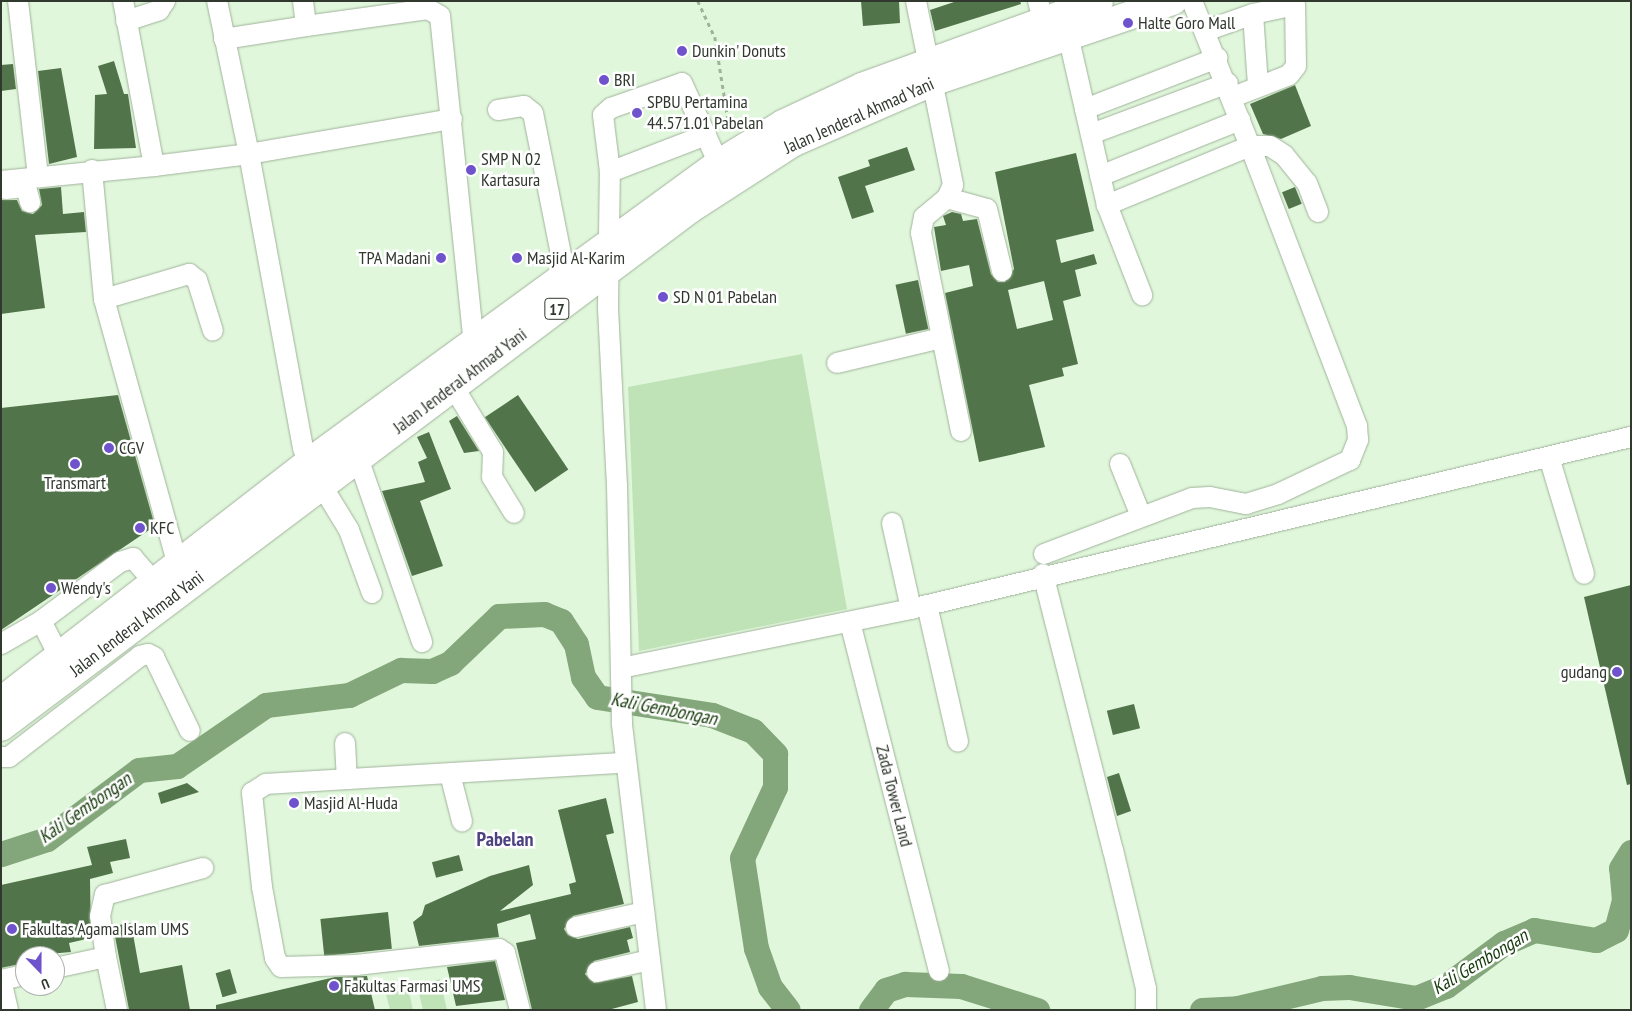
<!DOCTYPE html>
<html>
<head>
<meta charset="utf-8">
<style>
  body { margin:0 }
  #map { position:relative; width:1632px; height:1011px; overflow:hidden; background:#e1f7dc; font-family:"PT Sans Narrow",sans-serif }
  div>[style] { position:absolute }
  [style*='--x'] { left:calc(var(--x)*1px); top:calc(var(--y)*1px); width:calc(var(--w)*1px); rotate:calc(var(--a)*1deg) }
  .green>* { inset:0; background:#bfe2b6 }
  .river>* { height:25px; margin:-12.5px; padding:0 12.5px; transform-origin:12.5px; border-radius:12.5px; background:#83a77a }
  .building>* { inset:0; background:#52744a; transform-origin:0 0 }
  .path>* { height:2.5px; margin-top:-1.25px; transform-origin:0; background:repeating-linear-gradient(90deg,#a0b19c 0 4px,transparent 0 8px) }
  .roads { filter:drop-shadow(0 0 1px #9fb39a) drop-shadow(0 0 1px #9fb39a) }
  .minor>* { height:20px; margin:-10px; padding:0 10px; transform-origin:10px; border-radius:10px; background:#fff }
  .highway>* { height:28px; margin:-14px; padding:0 14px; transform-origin:14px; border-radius:14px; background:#fff }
  .dots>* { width:14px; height:14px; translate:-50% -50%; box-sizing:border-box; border:2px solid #fff; border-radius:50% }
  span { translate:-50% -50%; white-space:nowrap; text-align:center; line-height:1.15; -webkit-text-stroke:5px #fff; paint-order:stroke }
  .shield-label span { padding:1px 4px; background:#fff; border:1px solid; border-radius:4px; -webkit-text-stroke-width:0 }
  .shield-label { font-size:16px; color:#31392f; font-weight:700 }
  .poi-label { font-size:18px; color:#31392f }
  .left { translate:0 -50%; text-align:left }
  .right { translate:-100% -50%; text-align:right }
  .street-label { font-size:18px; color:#31392f }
  .water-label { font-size:19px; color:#15390a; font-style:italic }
  .quarter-label { font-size:20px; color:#4d4280; font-weight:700 }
  .frame { position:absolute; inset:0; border:2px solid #31392f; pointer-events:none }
  .north { position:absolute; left:15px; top:946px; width:50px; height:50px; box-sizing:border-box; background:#fff; border:1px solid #adb0ac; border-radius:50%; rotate:158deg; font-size:14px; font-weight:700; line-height:20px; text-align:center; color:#31392f }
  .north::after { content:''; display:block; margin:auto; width:18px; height:22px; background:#6f53cd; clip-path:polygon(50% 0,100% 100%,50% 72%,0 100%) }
</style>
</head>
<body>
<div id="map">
  <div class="green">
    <div style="clip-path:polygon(802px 354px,847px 609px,639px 651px,628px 387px)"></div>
    <div style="clip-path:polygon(440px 979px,447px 1010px,423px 1010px,417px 985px)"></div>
    <div style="clip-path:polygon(408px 988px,413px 1010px,390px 1010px,386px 994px)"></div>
  </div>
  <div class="river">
    <div style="--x:1;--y:854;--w:48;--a:-18.1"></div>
    <div style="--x:47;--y:839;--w:115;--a:-36.9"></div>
    <div style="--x:139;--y:770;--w:38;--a:-6"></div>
    <div style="--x:177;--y:766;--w:108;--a:-34.4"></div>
    <div style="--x:266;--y:705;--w:84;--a:-6.9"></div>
    <div style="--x:349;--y:695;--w:58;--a:-25.7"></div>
    <div style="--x:401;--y:670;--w:31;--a:2"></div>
    <div style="--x:432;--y:671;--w:20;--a:-24"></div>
    <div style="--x:450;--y:663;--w:68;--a:-43.8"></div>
    <div style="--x:499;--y:616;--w:45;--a:-2.5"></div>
    <div style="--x:544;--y:614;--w:18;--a:22"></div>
    <div style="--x:561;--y:621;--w:27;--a:57"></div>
    <div style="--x:576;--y:644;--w:34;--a:78"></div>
    <div style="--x:583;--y:677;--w:24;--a:55"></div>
    <div style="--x:597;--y:697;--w:116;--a:8.9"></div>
    <div style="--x:712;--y:715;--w:44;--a:21.3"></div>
    <div style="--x:753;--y:731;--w:32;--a:46"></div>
    <div style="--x:775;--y:754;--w:33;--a:90"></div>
    <div style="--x:775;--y:787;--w:78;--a:114.9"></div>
    <div style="--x:742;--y:858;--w:91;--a:81.2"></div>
    <div style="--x:756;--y:948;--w:41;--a:70.3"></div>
    <div style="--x:770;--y:987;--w:29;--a:52"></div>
    <div style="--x:871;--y:1010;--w:25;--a:-53"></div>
    <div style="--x:886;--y:990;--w:20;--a:-18"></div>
    <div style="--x:905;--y:984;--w:56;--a:2"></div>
    <div style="--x:961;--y:986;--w:80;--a:17.5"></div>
    <div style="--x:1202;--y:1010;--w:36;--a:-3"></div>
    <div style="--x:1238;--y:1008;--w:86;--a:-13.4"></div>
    <div style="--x:1322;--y:988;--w:27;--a:-2"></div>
    <div style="--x:1349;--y:987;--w:68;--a:9.3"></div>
    <div style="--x:1416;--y:998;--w:32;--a:-22"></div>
    <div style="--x:1446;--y:986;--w:72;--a:-36.6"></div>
    <div style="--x:1504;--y:943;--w:33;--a:-23"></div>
    <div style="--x:1534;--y:930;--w:63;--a:9.2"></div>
    <div style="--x:1596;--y:940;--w:22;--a:-27"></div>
    <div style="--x:1616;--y:930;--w:31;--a:-75"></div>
    <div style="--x:1624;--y:900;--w:32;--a:-95"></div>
    <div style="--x:1621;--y:868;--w:19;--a:-58"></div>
  </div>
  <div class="building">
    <div style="clip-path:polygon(861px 1px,899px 1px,900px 23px,863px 26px)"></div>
    <div style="clip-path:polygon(957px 1px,1020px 1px,1021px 4px,935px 31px,930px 10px)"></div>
    <div style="clip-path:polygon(114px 61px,124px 94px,128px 94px,136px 148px,94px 149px,95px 95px,107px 94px,98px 66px)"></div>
    <div style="clip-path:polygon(13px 64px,16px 89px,1px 91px,1px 65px)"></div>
    <div style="clip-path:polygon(61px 68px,77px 157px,49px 164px,38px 71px)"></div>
    <div style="clip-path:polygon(1295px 85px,1311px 126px,1281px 139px,1263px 134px,1250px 104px)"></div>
    <div style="clip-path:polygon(907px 147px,915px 170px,865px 186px,874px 212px,852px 219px,838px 177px,870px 166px,868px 160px)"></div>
    <div style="clip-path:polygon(evenodd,1076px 153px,1094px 231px,1056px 240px,1061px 263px,1094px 254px,1097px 264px,1075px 270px,1081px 296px,1063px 301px,1078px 364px,1062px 368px,1064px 376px,1029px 385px,1045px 447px,979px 462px,945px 293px,973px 286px,969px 265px,941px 271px,934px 227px,946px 225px,943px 216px,952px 212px,961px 214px,963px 221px,977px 219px,991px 274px,998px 282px,1005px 282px,1014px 269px,995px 172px,1076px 153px,1044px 281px,1053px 320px,1017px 329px,1008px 290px,1044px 281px)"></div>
    <div style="clip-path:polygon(61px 187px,63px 214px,84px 212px,86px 232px,35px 235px,45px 308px,1px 314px,1px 200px,17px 200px,22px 211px,33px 214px,42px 205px,39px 189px)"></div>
    <div style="left:1295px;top:187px;width:18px;height:14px;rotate:68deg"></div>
    <div style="left:918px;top:280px;width:50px;height:23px;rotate:78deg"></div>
    <div style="clip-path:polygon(118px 395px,155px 526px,1px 630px,1px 408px)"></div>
    <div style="left:518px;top:395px;width:90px;height:40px;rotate:56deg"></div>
    <div style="clip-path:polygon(457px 416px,479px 451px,464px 453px,449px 421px)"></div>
    <div style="clip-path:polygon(429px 432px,451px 489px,420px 501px,443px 566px,412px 576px,382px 491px,425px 482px,418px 462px,427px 458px,417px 437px)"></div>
    <div style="clip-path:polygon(1631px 585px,1631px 784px,1627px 785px,1584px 597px)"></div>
    <div style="left:1134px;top:704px;width:25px;height:28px;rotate:76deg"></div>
    <div style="clip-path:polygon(1119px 773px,1131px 811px,1117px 816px,1107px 777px)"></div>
    <div style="clip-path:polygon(187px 783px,199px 792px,161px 804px,158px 793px)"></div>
    <div style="clip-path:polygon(606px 798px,614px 833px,606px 835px,624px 904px,573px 916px,564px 929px,568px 935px,578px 939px,630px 927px,633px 938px,627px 940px,630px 952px,594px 961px,585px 974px,594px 983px,632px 976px,638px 1002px,608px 1010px,532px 1010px,516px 943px,536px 939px,530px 914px,497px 924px,499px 937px,419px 946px,413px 922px,422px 915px,425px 905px,490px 876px,529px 865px,533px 885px,500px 911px,571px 894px,569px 884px,576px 882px,558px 810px)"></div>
    <div style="clip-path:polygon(126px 839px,130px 858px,110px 862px,113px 873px,90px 879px,91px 938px,69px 943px,71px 952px,25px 956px,25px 963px,1px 968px,1px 885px,92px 865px,87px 847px)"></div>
    <div style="left:459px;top:855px;width:16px;height:28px;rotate:75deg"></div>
    <div style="left:388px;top:912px;width:37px;height:68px;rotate:84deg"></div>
    <div style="clip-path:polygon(131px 923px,140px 973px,182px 965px,190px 1010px,129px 1010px,113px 926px)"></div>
    <div style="clip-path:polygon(495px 961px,505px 1000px,456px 1006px,447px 967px)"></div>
    <div style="left:230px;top:969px;width:25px;height:15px;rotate:74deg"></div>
    <div style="clip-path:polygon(367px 976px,375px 1010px,216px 1010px,216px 1005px,335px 977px)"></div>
  </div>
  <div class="path">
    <div style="--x:698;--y:1;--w:40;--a:65"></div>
    <div style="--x:715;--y:37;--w:96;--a:81"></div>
  </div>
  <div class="roads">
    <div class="minor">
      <div style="--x:18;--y:1;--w:176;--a:83.5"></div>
      <div style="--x:303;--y:1;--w:25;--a:83"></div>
      <div style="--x:306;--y:26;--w:123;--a:-7.9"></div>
      <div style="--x:428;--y:9;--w:14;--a:30"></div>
      <div style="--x:440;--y:16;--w:330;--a:84.1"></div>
      <div style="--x:916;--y:1;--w:188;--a:78.6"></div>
      <div style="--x:953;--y:185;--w:14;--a:115"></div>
      <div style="--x:947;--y:198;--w:30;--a:140"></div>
      <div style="--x:924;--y:217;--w:16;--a:101"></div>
      <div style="--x:921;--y:233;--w:202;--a:78.6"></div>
      <div style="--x:1038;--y:1;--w:20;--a:75"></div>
      <div style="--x:1192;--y:1;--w:156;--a:68.2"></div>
      <div style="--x:1250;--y:146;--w:20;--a:0"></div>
      <div style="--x:1270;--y:146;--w:17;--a:33"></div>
      <div style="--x:1284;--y:155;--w:36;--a:51"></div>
      <div style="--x:1307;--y:183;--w:31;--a:69"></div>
      <div style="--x:126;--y:21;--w:35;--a:-18"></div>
      <div style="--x:159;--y:10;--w:11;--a:-56"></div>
      <div style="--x:1205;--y:31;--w:51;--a:-19.5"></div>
      <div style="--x:1253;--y:14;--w:71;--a:86"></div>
      <div style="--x:1068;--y:35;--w:174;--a:77.1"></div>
      <div style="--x:1107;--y:205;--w:97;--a:68.7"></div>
      <div style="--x:224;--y:39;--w:83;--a:-9"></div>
      <div style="--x:1233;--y:97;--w:60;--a:-21.4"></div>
      <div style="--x:1289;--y:75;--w:11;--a:-52"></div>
      <div style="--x:1296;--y:66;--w:61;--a:-90.9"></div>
      <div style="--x:1295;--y:5;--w:43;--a:167.9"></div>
      <div style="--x:1085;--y:109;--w:142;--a:-21.1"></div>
      <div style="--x:498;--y:110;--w:26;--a:-9"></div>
      <div style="--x:524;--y:106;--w:11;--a:38"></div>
      <div style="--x:533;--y:113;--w:165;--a:78.8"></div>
      <div style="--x:1091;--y:134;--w:146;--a:-20.4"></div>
      <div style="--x:154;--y:166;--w:96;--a:-7.2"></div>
      <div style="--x:249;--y:154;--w:156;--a:-101.8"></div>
      <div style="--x:92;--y:170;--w:130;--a:84.7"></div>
      <div style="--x:104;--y:299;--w:89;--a:-16.4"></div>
      <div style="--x:189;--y:274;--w:10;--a:37"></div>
      <div style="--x:197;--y:280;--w:53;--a:72.6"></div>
      <div style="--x:610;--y:172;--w:103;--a:-21.1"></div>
      <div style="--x:1100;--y:176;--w:151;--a:-21.8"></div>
      <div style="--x:1;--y:181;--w:154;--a:-5.6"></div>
      <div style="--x:154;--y:166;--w:168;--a:-100.6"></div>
      <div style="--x:6;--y:189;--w:20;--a:-6"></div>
      <div style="--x:26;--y:187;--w:16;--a:75"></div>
      <div style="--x:947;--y:198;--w:41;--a:15.4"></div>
      <div style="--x:987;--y:209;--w:64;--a:76.4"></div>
      <div style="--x:104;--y:299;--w:277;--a:74.5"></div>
      <div style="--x:837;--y:363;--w:107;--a:-13.5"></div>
      <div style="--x:453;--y:386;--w:77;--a:58.8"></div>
      <div style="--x:493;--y:452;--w:25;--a:92"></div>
      <div style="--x:492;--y:477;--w:42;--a:58.6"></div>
      <div style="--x:1549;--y:457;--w:122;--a:73.3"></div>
      <div style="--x:358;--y:458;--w:195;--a:70.8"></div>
      <div style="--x:1120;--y:464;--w:56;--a:68"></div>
      <div style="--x:892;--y:523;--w:88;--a:77.5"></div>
      <div style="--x:1044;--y:554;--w:158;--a:-20.7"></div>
      <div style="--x:1192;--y:498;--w:18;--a:-3"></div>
      <div style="--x:1210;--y:497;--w:37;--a:11"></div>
      <div style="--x:1246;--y:504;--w:34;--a:-17"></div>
      <div style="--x:1278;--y:494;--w:80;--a:-25.3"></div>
      <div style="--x:1350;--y:460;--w:22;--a:-68"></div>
      <div style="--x:1358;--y:440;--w:14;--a:-94"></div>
      <div style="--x:1357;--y:426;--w:300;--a:-110.9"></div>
      <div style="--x:1250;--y:146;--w:155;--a:157.6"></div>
      <div style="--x:1043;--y:574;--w:285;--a:75.8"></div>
      <div style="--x:1113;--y:850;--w:143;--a:76.6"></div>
      <div style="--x:1146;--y:989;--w:21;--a:90"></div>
      <div style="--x:372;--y:593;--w:67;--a:-110.1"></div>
      <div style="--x:349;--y:530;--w:79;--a:-121.5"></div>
      <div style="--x:308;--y:463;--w:16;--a:-108"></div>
      <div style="--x:303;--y:448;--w:299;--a:-100.4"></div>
      <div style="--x:249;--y:154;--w:206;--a:-9.8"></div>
      <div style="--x:927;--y:605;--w:140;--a:77.2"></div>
      <div style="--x:850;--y:622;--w:360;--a:75.7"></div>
      <div style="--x:1;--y:644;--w:46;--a:-29.9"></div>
      <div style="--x:59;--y:656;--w:39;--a:-117"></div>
      <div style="--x:41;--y:621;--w:99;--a:-36.8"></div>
      <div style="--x:120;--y:562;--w:14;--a:-17"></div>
      <div style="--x:133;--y:558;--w:33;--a:49"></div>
      <div style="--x:621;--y:668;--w:296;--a:-11.5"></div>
      <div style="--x:911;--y:609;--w:740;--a:-13.44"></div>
      <div style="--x:345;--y:743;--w:36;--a:87"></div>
      <div style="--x:1;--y:757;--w:8;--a:0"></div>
      <div style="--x:9;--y:757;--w:165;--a:-37.6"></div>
      <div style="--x:140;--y:656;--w:8;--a:-14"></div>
      <div style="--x:148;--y:654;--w:7;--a:27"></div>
      <div style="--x:154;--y:657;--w:82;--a:64.1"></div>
      <div style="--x:450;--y:774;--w:49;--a:75.7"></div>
      <div style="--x:576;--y:927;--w:70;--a:-12.4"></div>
      <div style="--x:106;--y:957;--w:54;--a:78.3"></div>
      <div style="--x:55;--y:968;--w:52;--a:-12.2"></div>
      <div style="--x:106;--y:957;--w:41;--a:-98.3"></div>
      <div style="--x:100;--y:916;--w:22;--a:-77"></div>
      <div style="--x:105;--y:895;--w:102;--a:-15.4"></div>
      <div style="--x:597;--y:972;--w:54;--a:-12.8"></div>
      <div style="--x:8;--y:1010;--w:31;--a:-103"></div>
      <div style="--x:1;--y:980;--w:25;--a:-12"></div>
      <div style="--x:520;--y:1010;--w:59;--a:-104.7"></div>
      <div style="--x:505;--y:953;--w:7;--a:-146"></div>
      <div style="--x:499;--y:949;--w:144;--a:173.6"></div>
      <div style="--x:356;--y:965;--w:75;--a:178.5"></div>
      <div style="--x:281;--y:967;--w:11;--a:-124"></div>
      <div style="--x:275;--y:958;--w:72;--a:-100.4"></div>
      <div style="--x:262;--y:887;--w:95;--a:-96.1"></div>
      <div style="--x:252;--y:793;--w:17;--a:-33"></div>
      <div style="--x:266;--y:784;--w:359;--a:-3.4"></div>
      <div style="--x:656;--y:1010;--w:289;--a:-96.8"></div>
      <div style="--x:622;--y:723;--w:237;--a:-91.2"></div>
      <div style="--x:617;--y:486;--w:179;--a:-92.9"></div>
      <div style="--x:608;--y:307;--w:135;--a:-89.2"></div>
      <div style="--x:610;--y:172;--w:57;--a:-97"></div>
      <div style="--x:603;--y:115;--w:11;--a:-41"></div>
      <div style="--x:611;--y:108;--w:75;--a:-19.4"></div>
      <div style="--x:682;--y:83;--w:101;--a:65.5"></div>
    </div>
    <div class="highway">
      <div style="--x:1;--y:701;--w:388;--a:-37.8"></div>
      <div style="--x:308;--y:463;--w:507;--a:-36.1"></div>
      <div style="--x:718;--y:164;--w:76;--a:-31.6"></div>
      <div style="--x:783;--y:124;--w:87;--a:-25.1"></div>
      <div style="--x:862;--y:87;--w:252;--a:-19.9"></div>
      <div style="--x:1;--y:727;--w:862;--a:-36.94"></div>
      <div style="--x:690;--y:209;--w:124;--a:-32.8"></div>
      <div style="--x:794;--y:142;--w:150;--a:-23.5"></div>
      <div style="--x:932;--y:82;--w:254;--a:-18.6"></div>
    </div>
  </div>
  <div class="dots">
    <div style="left:1128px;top:23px;background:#6f53cd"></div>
    <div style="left:682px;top:51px;background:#6f53cd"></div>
    <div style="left:604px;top:80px;background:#6f53cd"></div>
    <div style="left:637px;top:113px;background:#6f53cd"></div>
    <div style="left:471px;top:170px;background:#6f53cd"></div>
    <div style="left:441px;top:258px;background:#6f53cd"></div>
    <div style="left:517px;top:258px;background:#6f53cd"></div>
    <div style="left:663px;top:297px;background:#6f53cd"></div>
    <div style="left:109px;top:448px;background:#6f53cd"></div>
    <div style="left:75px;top:464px;background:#6f53cd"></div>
    <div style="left:140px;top:528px;background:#6f53cd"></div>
    <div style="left:51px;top:588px;background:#6f53cd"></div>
    <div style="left:1617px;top:672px;background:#6f53cd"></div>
    <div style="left:294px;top:803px;background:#6f53cd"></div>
    <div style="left:12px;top:929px;background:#6f53cd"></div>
    <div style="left:334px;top:986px;background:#6f53cd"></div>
  </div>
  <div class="shield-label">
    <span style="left:557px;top:309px">17</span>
  </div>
  <div class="poi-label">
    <span class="left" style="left:1138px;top:23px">Halte Goro Mall</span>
    <span class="left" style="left:692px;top:51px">Dunkin' Donuts</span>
    <span class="left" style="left:614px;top:80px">BRI</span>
    <span class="left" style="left:647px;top:113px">SPBU Pertamina<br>44.571.01 Pabelan</span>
    <span class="left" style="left:481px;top:170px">SMP N 02<br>Kartasura</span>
    <span class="right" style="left:431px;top:258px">TPA Madani</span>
    <span class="left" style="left:527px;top:258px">Masjid Al-Karim</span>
    <span class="left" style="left:673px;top:297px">SD N 01 Pabelan</span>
    <span class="left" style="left:119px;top:448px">CGV</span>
    <span style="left:75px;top:483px">Transmart</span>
    <span class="left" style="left:150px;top:528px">KFC</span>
    <span class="left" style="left:61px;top:588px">Wendy's</span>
    <span class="right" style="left:1607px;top:672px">gudang</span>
    <span class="left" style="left:304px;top:803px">Masjid Al-Huda</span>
    <span class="left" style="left:22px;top:929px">Fakultas Agama Islam UMS</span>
    <span class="left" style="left:344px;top:986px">Fakultas Farmasi UMS</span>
  </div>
  <div class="street-label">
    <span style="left:859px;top:116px;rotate:-24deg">Jalan Jenderal Ahmad Yani</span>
    <span style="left:460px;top:381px;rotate:-37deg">Jalan Jenderal Ahmad Yani</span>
    <span style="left:137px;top:624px;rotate:-37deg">Jalan Jenderal Ahmad Yani</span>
    <span style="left:894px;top:796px;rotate:76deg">Zada Tower Land</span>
  </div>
  <div class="water-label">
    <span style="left:664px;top:709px;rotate:11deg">Kali Gembongan</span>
    <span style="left:85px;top:808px;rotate:-35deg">Kali Gembongan</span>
    <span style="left:1480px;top:962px;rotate:-31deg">Kali Gembongan</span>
  </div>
  <div class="quarter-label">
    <span style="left:505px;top:839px">Pabelan</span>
  </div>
  <div class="frame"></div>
  <div class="north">U</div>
</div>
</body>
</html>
